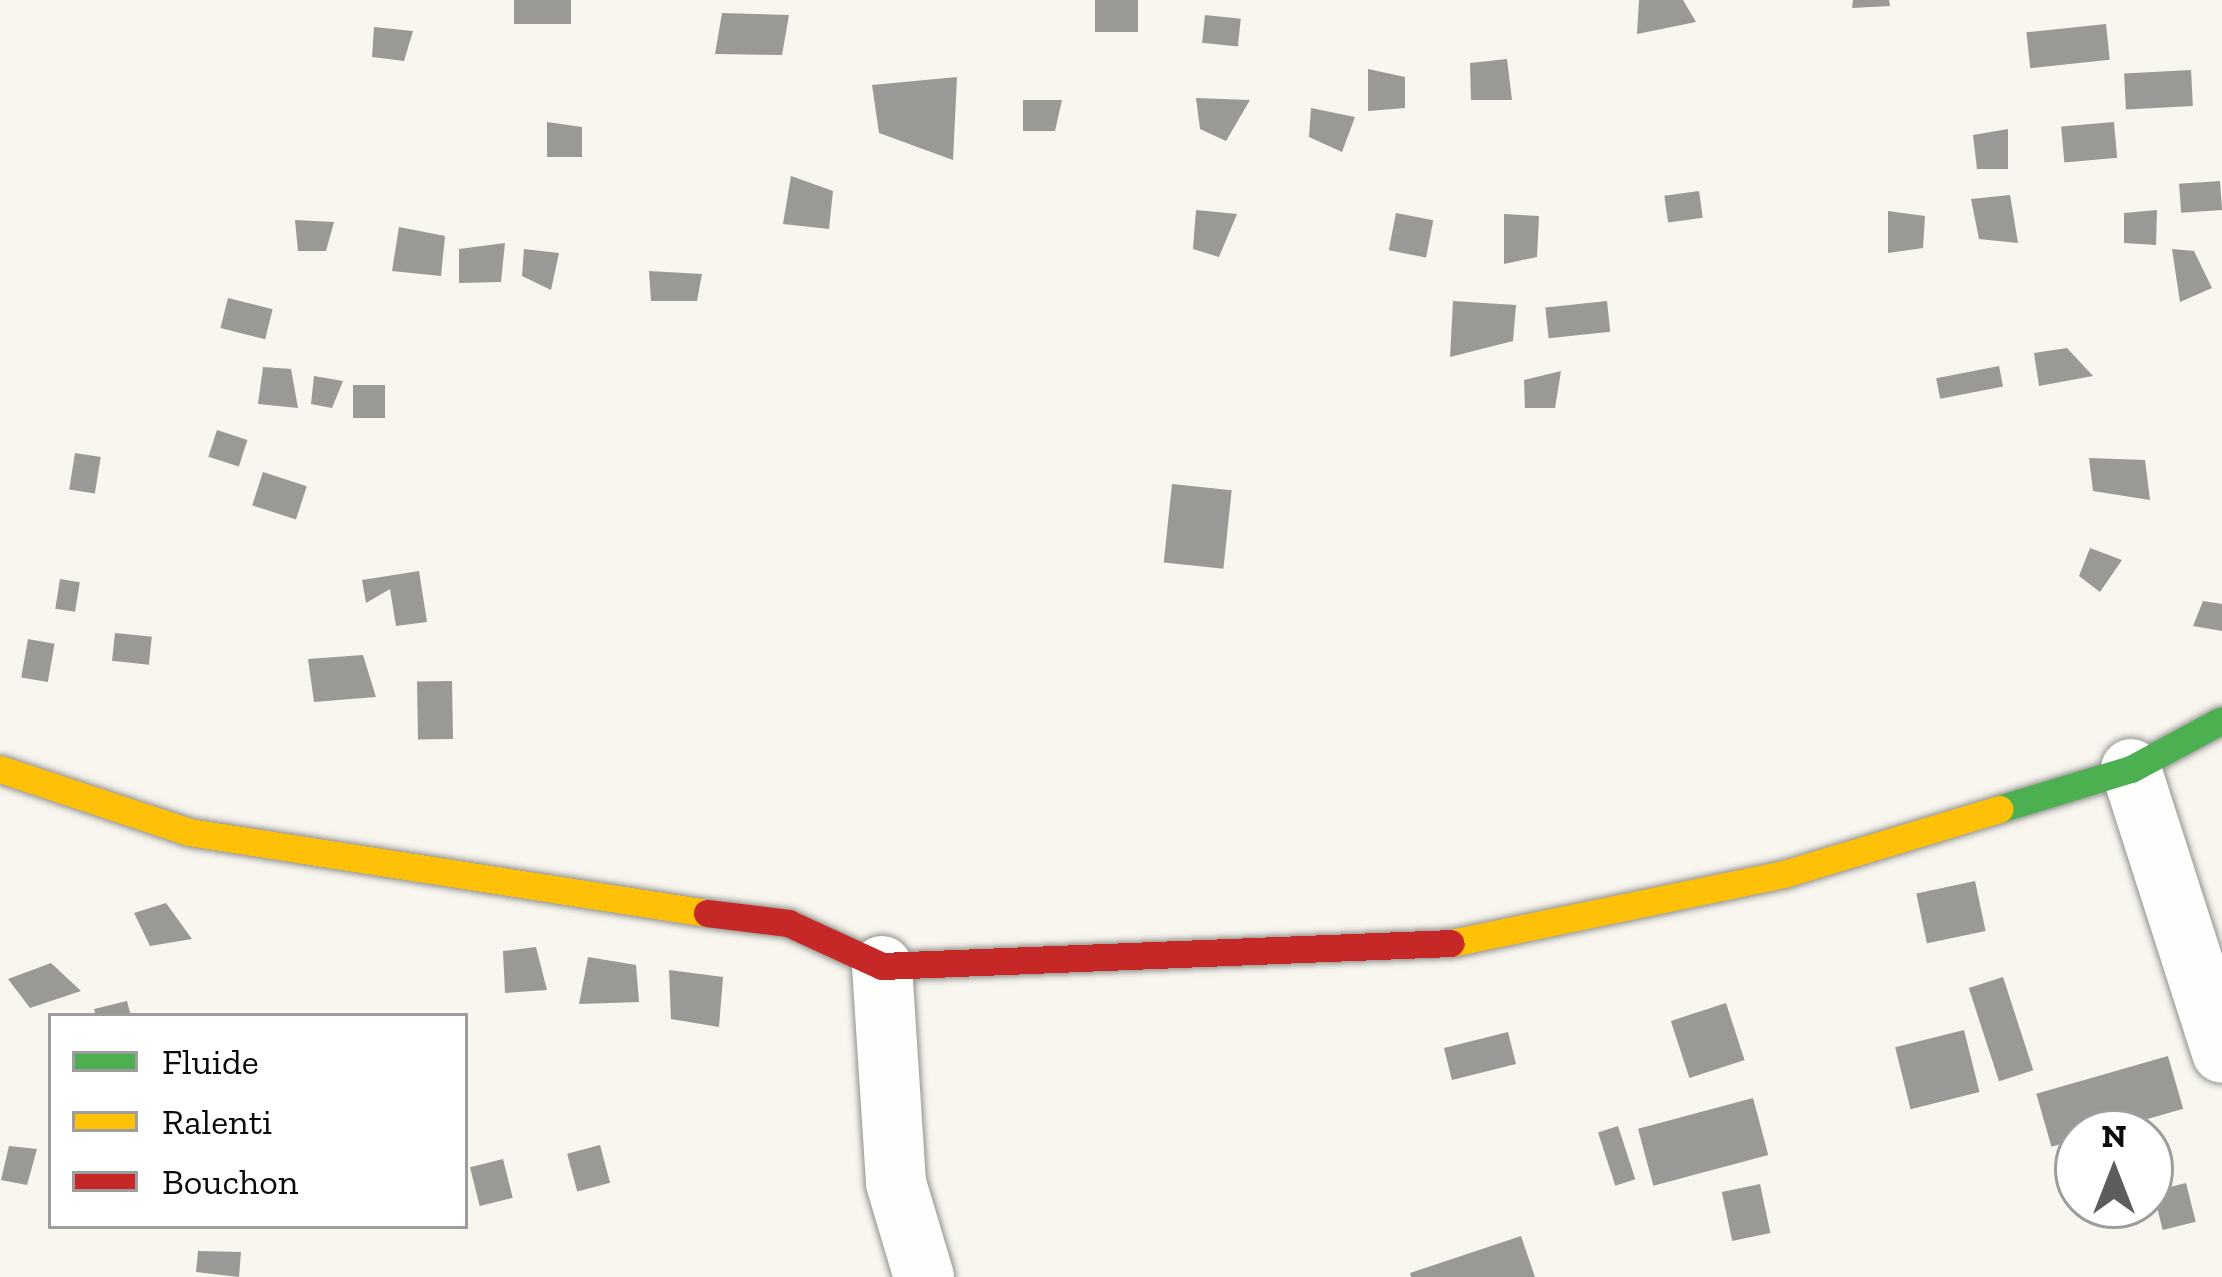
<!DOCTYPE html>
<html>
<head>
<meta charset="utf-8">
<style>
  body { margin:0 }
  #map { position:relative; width:2222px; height:1277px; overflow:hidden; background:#f8f6ef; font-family:"Zilla Slab",serif }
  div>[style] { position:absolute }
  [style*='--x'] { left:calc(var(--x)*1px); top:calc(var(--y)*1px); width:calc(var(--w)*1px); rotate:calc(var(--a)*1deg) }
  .building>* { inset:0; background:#9b9995; transform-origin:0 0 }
  .roads { filter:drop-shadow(0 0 3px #92918e) drop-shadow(0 0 3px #92918e) }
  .street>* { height:60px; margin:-30px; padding:0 30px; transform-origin:30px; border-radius:30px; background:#fefefd }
  .fast>* { height:27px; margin:-13.5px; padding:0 13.5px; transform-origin:13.5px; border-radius:13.5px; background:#4caf50 }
  .slow>* { height:27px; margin:-13.5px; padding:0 13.5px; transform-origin:13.5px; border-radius:13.5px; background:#ffc107 }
  .jam>* { height:27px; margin:-13.5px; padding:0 13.5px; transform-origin:13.5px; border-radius:13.5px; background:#c62828 }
  span { translate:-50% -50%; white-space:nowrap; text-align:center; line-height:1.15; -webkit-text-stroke:12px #fff; paint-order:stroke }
  .legend { position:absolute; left:48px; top:1013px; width:420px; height:216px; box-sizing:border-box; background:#fff; border:3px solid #9d9d9d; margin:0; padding:15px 21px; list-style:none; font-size:36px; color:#0b0b0b }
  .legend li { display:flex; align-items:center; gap:24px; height:60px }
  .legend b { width:60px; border:3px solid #9d9d9d }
  .north { position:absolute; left:2054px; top:1109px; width:120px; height:120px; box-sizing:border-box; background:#fff; border:3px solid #9d9d9d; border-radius:50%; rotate:0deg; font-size:33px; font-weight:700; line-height:48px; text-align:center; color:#0b0b0b }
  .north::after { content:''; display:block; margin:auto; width:42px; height:54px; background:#5e5d5b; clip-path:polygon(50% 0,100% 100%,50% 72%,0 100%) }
</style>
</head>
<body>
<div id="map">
  <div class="building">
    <div style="left:514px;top:0;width:57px;height:24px"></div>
    <div style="left:1138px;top:0;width:32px;height:43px;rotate:90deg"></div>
    <div style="clip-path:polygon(1639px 0,1683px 0,1696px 22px,1637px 34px)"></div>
    <div style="clip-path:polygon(1853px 0,1889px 0,1890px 6px,1852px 8px)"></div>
    <div style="clip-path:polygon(722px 13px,789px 15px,782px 55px,715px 54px)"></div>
    <div style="left:1205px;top:15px;width:36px;height:28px;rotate:6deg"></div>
    <div style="left:2106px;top:24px;width:36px;height:80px;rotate:84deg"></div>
    <div style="clip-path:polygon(374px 27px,413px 31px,404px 61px,372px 57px)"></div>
    <div style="clip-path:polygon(1507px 59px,1512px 100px,1471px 100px,1470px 63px)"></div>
    <div style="clip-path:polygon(1368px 69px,1405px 77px,1405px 108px,1368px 111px)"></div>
    <div style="left:2191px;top:70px;width:36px;height:67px;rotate:87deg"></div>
    <div style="clip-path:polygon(957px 77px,953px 160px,879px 133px,872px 85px)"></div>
    <div style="clip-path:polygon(1196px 98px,1250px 100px,1226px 141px,1200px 129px)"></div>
    <div style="clip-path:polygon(1023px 100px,1062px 100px,1055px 131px,1023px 131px)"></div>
    <div style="clip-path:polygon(1311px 108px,1355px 117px,1342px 152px,1309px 137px)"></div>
    <div style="clip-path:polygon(547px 122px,582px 127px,582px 157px,547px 157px)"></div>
    <div style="left:2114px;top:122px;width:36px;height:53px;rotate:85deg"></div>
    <div style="clip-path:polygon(2008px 129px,2008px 169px,1977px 169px,1973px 135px)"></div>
    <div style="clip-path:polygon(791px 176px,833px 191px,829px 229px,783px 224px)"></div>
    <div style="left:2220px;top:181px;width:29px;height:41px;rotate:86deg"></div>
    <div style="left:1699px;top:191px;width:27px;height:35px;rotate:82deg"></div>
    <div style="clip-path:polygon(2010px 195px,2018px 243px,1979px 239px,1971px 199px)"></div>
    <div style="clip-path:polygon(1196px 210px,1237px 214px,1219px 257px,1193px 249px)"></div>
    <div style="clip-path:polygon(2157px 210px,2156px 245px,2124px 243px,2124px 213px)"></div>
    <div style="clip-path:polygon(1888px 211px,1925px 216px,1923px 248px,1888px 253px)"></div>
    <div style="left:1396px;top:213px;width:38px;height:38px;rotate:11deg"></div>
    <div style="clip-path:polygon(1504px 214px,1539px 216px,1537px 257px,1504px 264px)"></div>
    <div style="clip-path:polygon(295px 220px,334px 222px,326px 251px,298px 251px)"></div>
    <div style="clip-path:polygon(399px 227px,445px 236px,441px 276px,392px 271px)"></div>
    <div style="clip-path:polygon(505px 243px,501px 282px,459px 283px,459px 249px)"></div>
    <div style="clip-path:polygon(524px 249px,559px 253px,551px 290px,522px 276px)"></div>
    <div style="clip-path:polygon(2172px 249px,2194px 251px,2212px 288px,2180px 302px)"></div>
    <div style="clip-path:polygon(649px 271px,702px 274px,697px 301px,651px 301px)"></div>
    <div style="left:228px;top:298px;width:46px;height:31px;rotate:14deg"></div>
    <div style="clip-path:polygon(1453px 301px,1516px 305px,1513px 341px,1450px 357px)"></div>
    <div style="left:1607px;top:301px;width:31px;height:62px;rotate:84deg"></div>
    <div style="clip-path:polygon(2067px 348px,2093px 376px,2039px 386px,2034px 353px)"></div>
    <div style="left:1999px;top:366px;width:21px;height:64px;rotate:79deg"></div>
    <div style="clip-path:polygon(263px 367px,291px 369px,298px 408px,258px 404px)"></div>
    <div style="clip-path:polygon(1561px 371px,1555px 408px,1525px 408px,1524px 380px)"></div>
    <div style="clip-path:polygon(314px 376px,343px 381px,332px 408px,311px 404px)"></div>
    <div style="left:353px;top:385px;width:32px;height:33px"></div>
    <div style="left:217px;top:430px;width:32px;height:28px;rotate:18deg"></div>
    <div style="left:75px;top:453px;width:26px;height:37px;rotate:9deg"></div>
    <div style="clip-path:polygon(2089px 458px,2145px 460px,2150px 500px,2093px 491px)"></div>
    <div style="left:263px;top:472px;width:46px;height:35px;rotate:18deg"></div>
    <div style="left:1172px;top:484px;width:60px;height:79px;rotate:6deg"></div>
    <div style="clip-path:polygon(2090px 548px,2122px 560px,2100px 592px,2079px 576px)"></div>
    <div style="clip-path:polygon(419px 571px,427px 622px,396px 626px,390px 589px,366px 603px,362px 580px)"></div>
    <div style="left:60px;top:579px;width:20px;height:30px;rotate:9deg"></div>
    <div style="clip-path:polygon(2203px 601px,2222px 604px,2222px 631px,2193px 626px)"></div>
    <div style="left:115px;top:633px;width:37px;height:28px;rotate:6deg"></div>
    <div style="left:28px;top:639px;width:27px;height:39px;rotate:10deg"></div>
    <div style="clip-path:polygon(363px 655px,376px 697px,314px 702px,308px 659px)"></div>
    <div style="left:452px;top:681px;width:58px;height:35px;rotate:89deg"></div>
    <div style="left:1975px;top:881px;width:51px;height:60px;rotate:78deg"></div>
    <div style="clip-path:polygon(166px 903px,192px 939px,150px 946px,134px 913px)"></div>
    <div style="clip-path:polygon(536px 947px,547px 990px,505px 993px,503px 951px)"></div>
    <div style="clip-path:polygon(588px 957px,636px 965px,639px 1002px,579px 1004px)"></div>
    <div style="clip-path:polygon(51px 963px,81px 991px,30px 1008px,8px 979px)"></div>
    <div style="clip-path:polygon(669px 970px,723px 977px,719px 1027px,671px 1019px)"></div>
    <div style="left:2003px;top:977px;width:98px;height:36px;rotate:72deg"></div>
    <div style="clip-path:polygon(127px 1001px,131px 1016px,96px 1016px,94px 1009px)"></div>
    <div style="left:1726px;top:1003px;width:60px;height:58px;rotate:72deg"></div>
    <div style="left:1964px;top:1030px;width:64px;height:71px;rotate:76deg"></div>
    <div style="left:1508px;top:1032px;width:33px;height:66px;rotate:76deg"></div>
    <div style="left:2168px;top:1056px;width:55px;height:137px;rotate:74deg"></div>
    <div style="left:1753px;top:1098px;width:59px;height:119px;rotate:75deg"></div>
    <div style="left:1618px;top:1126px;width:56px;height:21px;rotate:72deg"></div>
    <div style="left:600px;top:1145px;width:39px;height:34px;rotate:75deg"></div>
    <div style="clip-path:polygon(9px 1146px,37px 1149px,27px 1185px,1px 1180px)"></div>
    <div style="left:503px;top:1159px;width:40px;height:34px;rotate:76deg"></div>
    <div style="left:2186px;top:1183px;width:40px;height:34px;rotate:76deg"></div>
    <div style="left:1760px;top:1184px;width:50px;height:39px;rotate:78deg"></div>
    <div style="clip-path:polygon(1521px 1236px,1535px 1277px,1411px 1277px,1410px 1273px)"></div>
    <div style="clip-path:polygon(198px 1251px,241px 1252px,239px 1277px,196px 1272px)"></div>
  </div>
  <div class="roads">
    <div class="street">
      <div style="--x:2131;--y:769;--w:298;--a:72.2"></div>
      <div style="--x:882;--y:966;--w:217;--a:86.3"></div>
      <div style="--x:896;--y:1183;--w:98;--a:73.4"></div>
    </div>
    <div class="fast">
      <div style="--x:1999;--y:809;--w:138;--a:-16.9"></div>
      <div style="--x:2131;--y:769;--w:103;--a:-28.3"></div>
    </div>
    <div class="slow">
      <div style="--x:0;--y:769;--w:199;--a:18.4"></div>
      <div style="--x:189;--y:832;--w:524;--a:8.89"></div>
      <div style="--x:1451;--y:943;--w:340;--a:-11.7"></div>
      <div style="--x:1784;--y:874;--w:225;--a:-16.8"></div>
    </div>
    <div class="jam">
      <div style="--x:707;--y:913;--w:82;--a:7"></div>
      <div style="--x:788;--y:923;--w:103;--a:24.6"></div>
      <div style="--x:882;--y:966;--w:569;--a:-2.31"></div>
    </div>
  </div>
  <ul class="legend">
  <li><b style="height:15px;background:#4caf50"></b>Fluide</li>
  <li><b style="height:15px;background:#ffc107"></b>Ralenti</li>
  <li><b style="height:15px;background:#c62828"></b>Bouchon</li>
  </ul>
  <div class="north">N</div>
</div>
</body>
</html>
